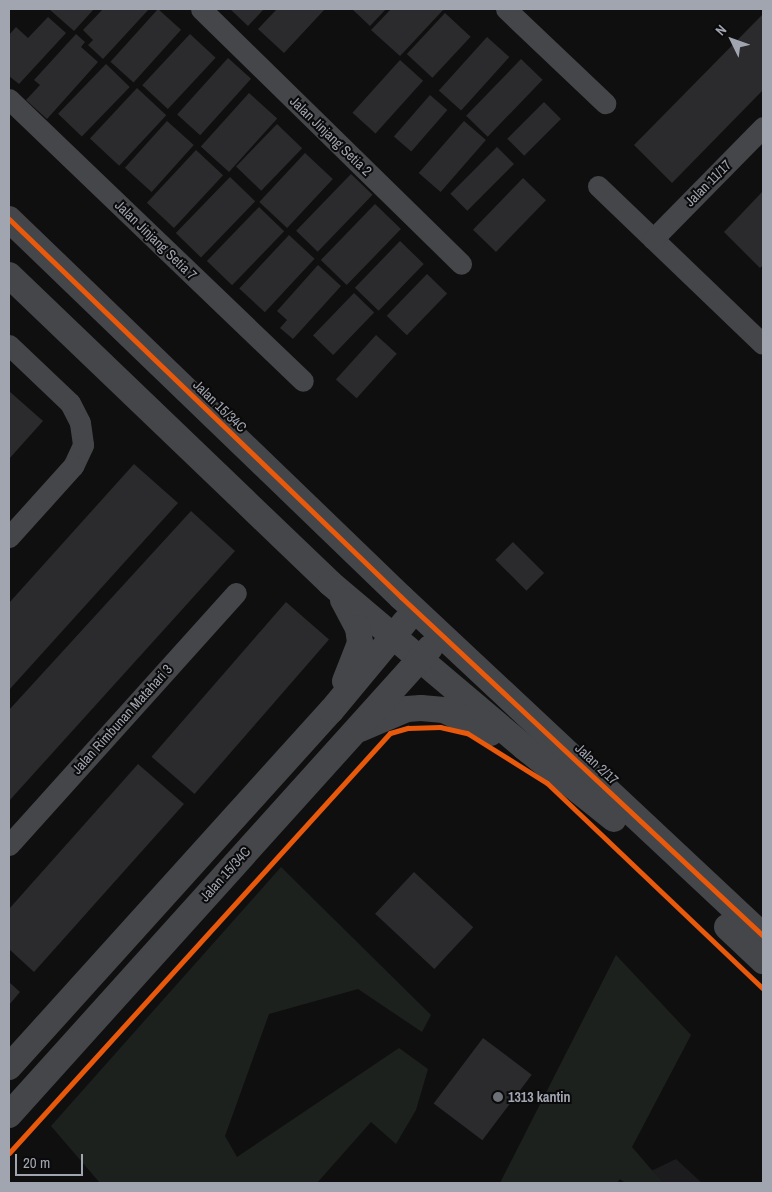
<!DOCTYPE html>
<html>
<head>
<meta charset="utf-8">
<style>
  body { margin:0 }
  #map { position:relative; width:772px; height:1192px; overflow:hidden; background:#0f0f10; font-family:"Archivo Narrow",sans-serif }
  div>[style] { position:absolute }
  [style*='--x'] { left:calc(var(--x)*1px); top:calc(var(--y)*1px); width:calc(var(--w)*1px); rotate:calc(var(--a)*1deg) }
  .built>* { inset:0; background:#1c1c1e }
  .green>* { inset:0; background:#1c211d }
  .building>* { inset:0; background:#2b2b2d; transform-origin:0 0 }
  .minor>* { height:21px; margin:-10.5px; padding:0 10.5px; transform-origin:10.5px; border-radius:10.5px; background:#454649 }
  .tertiary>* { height:26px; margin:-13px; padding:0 13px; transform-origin:13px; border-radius:13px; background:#454649 }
  .cycleway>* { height:5px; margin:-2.5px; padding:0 2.5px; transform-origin:2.5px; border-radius:2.5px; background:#e8590c }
  .dots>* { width:14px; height:14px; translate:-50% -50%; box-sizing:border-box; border:2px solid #0a0a0b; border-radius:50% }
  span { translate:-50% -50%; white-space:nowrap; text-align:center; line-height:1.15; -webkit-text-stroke:4px #0a0a0b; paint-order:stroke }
  .street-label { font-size:14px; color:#a1a5b0 }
  .poi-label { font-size:14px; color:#a1a5b0; font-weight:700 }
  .left { translate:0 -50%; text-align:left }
  .frame { position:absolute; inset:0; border:10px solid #a1a5b0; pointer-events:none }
  .north { position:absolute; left:707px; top:15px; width:50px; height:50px; -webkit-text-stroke:4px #0a0a0b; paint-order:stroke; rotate:312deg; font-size:14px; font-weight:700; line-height:20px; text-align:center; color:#a1a5b0 }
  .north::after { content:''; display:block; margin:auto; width:18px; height:22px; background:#a1a5b0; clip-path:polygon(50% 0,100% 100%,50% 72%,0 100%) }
  .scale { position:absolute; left:15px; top:1154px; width:68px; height:22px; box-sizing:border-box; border:2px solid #a1a5b0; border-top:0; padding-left:6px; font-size:15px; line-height:18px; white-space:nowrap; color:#a1a5b0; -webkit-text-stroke:4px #0a0a0b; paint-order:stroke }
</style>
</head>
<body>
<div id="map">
  <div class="built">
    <div style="clip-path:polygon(676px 1159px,702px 1183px,626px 1183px)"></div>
  </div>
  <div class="green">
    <div style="clip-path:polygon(281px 867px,431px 1015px,422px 1032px,358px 989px,269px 1014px,225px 1136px,237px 1157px,399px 1048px,428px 1069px,416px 1110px,396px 1144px,371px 1122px,317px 1183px,100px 1183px,51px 1126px)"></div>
    <div style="clip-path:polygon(616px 955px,691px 1035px,632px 1147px,663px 1183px,625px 1183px,620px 1179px,617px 1183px,500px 1183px)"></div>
  </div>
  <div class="building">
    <div style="clip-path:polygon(49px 9px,94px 9px,74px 31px)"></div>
    <div style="clip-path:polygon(103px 9px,149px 9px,103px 59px,88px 45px,93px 40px,83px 30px)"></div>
    <div style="left:158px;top:9px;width:31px;height:71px;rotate:42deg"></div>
    <div style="clip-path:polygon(230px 9px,264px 9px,248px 26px)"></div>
    <div style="clip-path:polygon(277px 9px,325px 9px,284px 53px,258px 29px)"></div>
    <div style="clip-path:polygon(352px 9px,386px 9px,370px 26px)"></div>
    <div style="clip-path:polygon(391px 9px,444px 9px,400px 56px,371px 30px)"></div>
    <div style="left:445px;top:13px;width:35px;height:56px;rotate:43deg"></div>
    <div style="clip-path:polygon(763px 14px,763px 90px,672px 183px,634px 145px)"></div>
    <div style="clip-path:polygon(48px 17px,66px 33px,19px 84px,9px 76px,9px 35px,16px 27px,28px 38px)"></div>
    <div style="clip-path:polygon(76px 34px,85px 42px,81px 47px,98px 62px,47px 119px,26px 100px,40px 85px,34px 80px)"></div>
    <div style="left:190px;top:34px;width:35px;height:70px;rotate:43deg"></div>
    <div style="left:487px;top:37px;width:30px;height:72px;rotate:42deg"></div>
    <div style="left:228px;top:58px;width:31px;height:76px;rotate:42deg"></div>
    <div style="left:521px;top:59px;width:30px;height:79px;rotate:44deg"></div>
    <div style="left:400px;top:60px;width:31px;height:71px;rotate:42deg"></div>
    <div style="left:106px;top:64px;width:33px;height:69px;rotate:44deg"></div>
    <div style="left:137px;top:88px;width:40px;height:69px;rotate:43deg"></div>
    <div style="left:249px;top:93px;width:38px;height:72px;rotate:42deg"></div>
    <div style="left:430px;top:95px;width:23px;height:55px;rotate:41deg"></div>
    <div style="left:544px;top:102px;width:24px;height:52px;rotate:45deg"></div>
    <div style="left:167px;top:121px;width:36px;height:63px;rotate:42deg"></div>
    <div style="left:464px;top:121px;width:29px;height:69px;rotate:41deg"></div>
    <div style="left:277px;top:124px;width:35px;height:59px;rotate:44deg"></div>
    <div style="left:497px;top:147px;width:24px;height:66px;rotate:45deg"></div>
    <div style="left:196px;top:150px;width:37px;height:72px;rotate:43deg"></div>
    <div style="left:305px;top:153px;width:38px;height:67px;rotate:43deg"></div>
    <div style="left:351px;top:174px;width:30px;height:79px;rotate:44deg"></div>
    <div style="left:230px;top:177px;width:35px;height:78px;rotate:44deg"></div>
    <div style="left:523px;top:178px;width:32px;height:72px;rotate:44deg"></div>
    <div style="clip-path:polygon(763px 191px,763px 265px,760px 268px,724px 232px)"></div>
    <div style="left:375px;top:204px;width:36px;height:78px;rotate:44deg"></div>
    <div style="left:259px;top:207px;width:35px;height:75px;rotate:44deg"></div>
    <div style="left:289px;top:235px;width:35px;height:73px;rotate:43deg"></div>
    <div style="left:400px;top:241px;width:33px;height:65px;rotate:44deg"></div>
    <div style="clip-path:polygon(318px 265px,341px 286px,293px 339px,280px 328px,287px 320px,277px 311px)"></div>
    <div style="left:427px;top:274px;width:28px;height:58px;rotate:44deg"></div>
    <div style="left:354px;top:293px;width:28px;height:59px;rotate:44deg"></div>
    <div style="left:376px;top:335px;width:28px;height:60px;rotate:42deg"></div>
    <div style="clip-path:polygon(9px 391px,43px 421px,9px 459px)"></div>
    <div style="clip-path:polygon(134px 464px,178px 503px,9px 690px,9px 603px)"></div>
    <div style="clip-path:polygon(191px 511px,235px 551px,9px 801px,9px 710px)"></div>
    <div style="left:513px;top:542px;width:44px;height:25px;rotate:45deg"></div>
    <div style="left:286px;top:602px;width:57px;height:205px;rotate:41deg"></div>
    <div style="clip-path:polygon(138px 764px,184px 804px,34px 972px,9px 949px,9px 909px)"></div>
    <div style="left:414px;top:872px;width:81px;height:57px;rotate:43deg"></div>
    <div style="clip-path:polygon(9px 982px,20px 992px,9px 1005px)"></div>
    <div style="left:483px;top:1038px;width:61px;height:82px;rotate:37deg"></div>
  </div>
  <div class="minor">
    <div style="--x:201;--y:9;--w:364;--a:44.4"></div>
    <div style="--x:506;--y:9;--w:137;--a:43.5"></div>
    <div style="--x:9;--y:99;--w:407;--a:43.8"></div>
    <div style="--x:598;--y:186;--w:228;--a:43.8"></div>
    <div style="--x:653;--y:239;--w:157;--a:-45.5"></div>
    <div style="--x:9;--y:345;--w:84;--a:43.6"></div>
    <div style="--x:70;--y:403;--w:22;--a:63"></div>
    <div style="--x:80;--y:423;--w:22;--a:82"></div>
    <div style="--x:83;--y:445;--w:23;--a:115"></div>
    <div style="--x:73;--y:466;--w:96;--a:132"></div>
    <div style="--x:9;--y:845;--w:339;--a:-48"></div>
  </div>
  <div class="tertiary">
    <div style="--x:9;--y:219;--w:545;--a:43.96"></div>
    <div style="--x:401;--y:597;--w:496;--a:43.1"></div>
    <div style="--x:9;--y:275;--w:445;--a:43.8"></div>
    <div style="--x:330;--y:583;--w:254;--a:40.2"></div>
    <div style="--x:524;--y:747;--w:115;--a:38.7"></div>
    <div style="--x:343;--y:600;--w:32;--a:62"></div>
    <div style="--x:358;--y:628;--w:15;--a:82"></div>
    <div style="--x:360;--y:643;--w:41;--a:111.5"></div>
    <div style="--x:360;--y:729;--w:51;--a:-23.1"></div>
    <div style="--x:407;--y:709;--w:14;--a:-4"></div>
    <div style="--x:421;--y:708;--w:23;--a:5"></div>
    <div style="--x:444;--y:710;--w:52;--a:26.1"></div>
    <div style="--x:727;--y:927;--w:50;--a:43.4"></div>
    <div style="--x:9;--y:1067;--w:480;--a:-47.9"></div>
    <div style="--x:331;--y:711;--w:116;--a:-50.3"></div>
    <div style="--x:9;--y:1115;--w:629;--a:-47.97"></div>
  </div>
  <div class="cycleway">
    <div style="--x:9;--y:219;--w:545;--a:43.96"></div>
    <div style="--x:401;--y:597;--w:496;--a:43.1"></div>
    <div style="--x:9;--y:1153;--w:567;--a:-47.79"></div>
    <div style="--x:390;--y:733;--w:19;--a:-16"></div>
    <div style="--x:408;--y:728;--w:32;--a:-2"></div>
    <div style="--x:440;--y:727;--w:28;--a:13"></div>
    <div style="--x:467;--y:733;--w:94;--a:32"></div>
    <div style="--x:547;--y:783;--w:298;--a:43.6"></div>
  </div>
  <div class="dots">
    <div style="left:498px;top:1097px;background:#6e7078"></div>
  </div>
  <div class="street-label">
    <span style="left:331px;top:136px;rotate:44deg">Jalan Jinjang Setia 2</span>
    <span style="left:708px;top:183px;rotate:-45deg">Jalan 11/17</span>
    <span style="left:156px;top:240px;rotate:44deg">Jalan Jinjang Setia 7</span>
    <span style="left:220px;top:406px;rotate:44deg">Jalan 15/34C</span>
    <span style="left:122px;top:719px;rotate:-48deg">Jalan Rimbunan Matahari 3</span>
    <span style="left:597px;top:764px;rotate:43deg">Jalan 2/17</span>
    <span style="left:225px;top:874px;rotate:-48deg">Jalan 15/34C</span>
  </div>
  <div class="poi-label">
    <span class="left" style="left:508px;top:1097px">1313 kantin</span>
  </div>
  <div class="frame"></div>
  <div class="north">N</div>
  <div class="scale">20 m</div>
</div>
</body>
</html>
